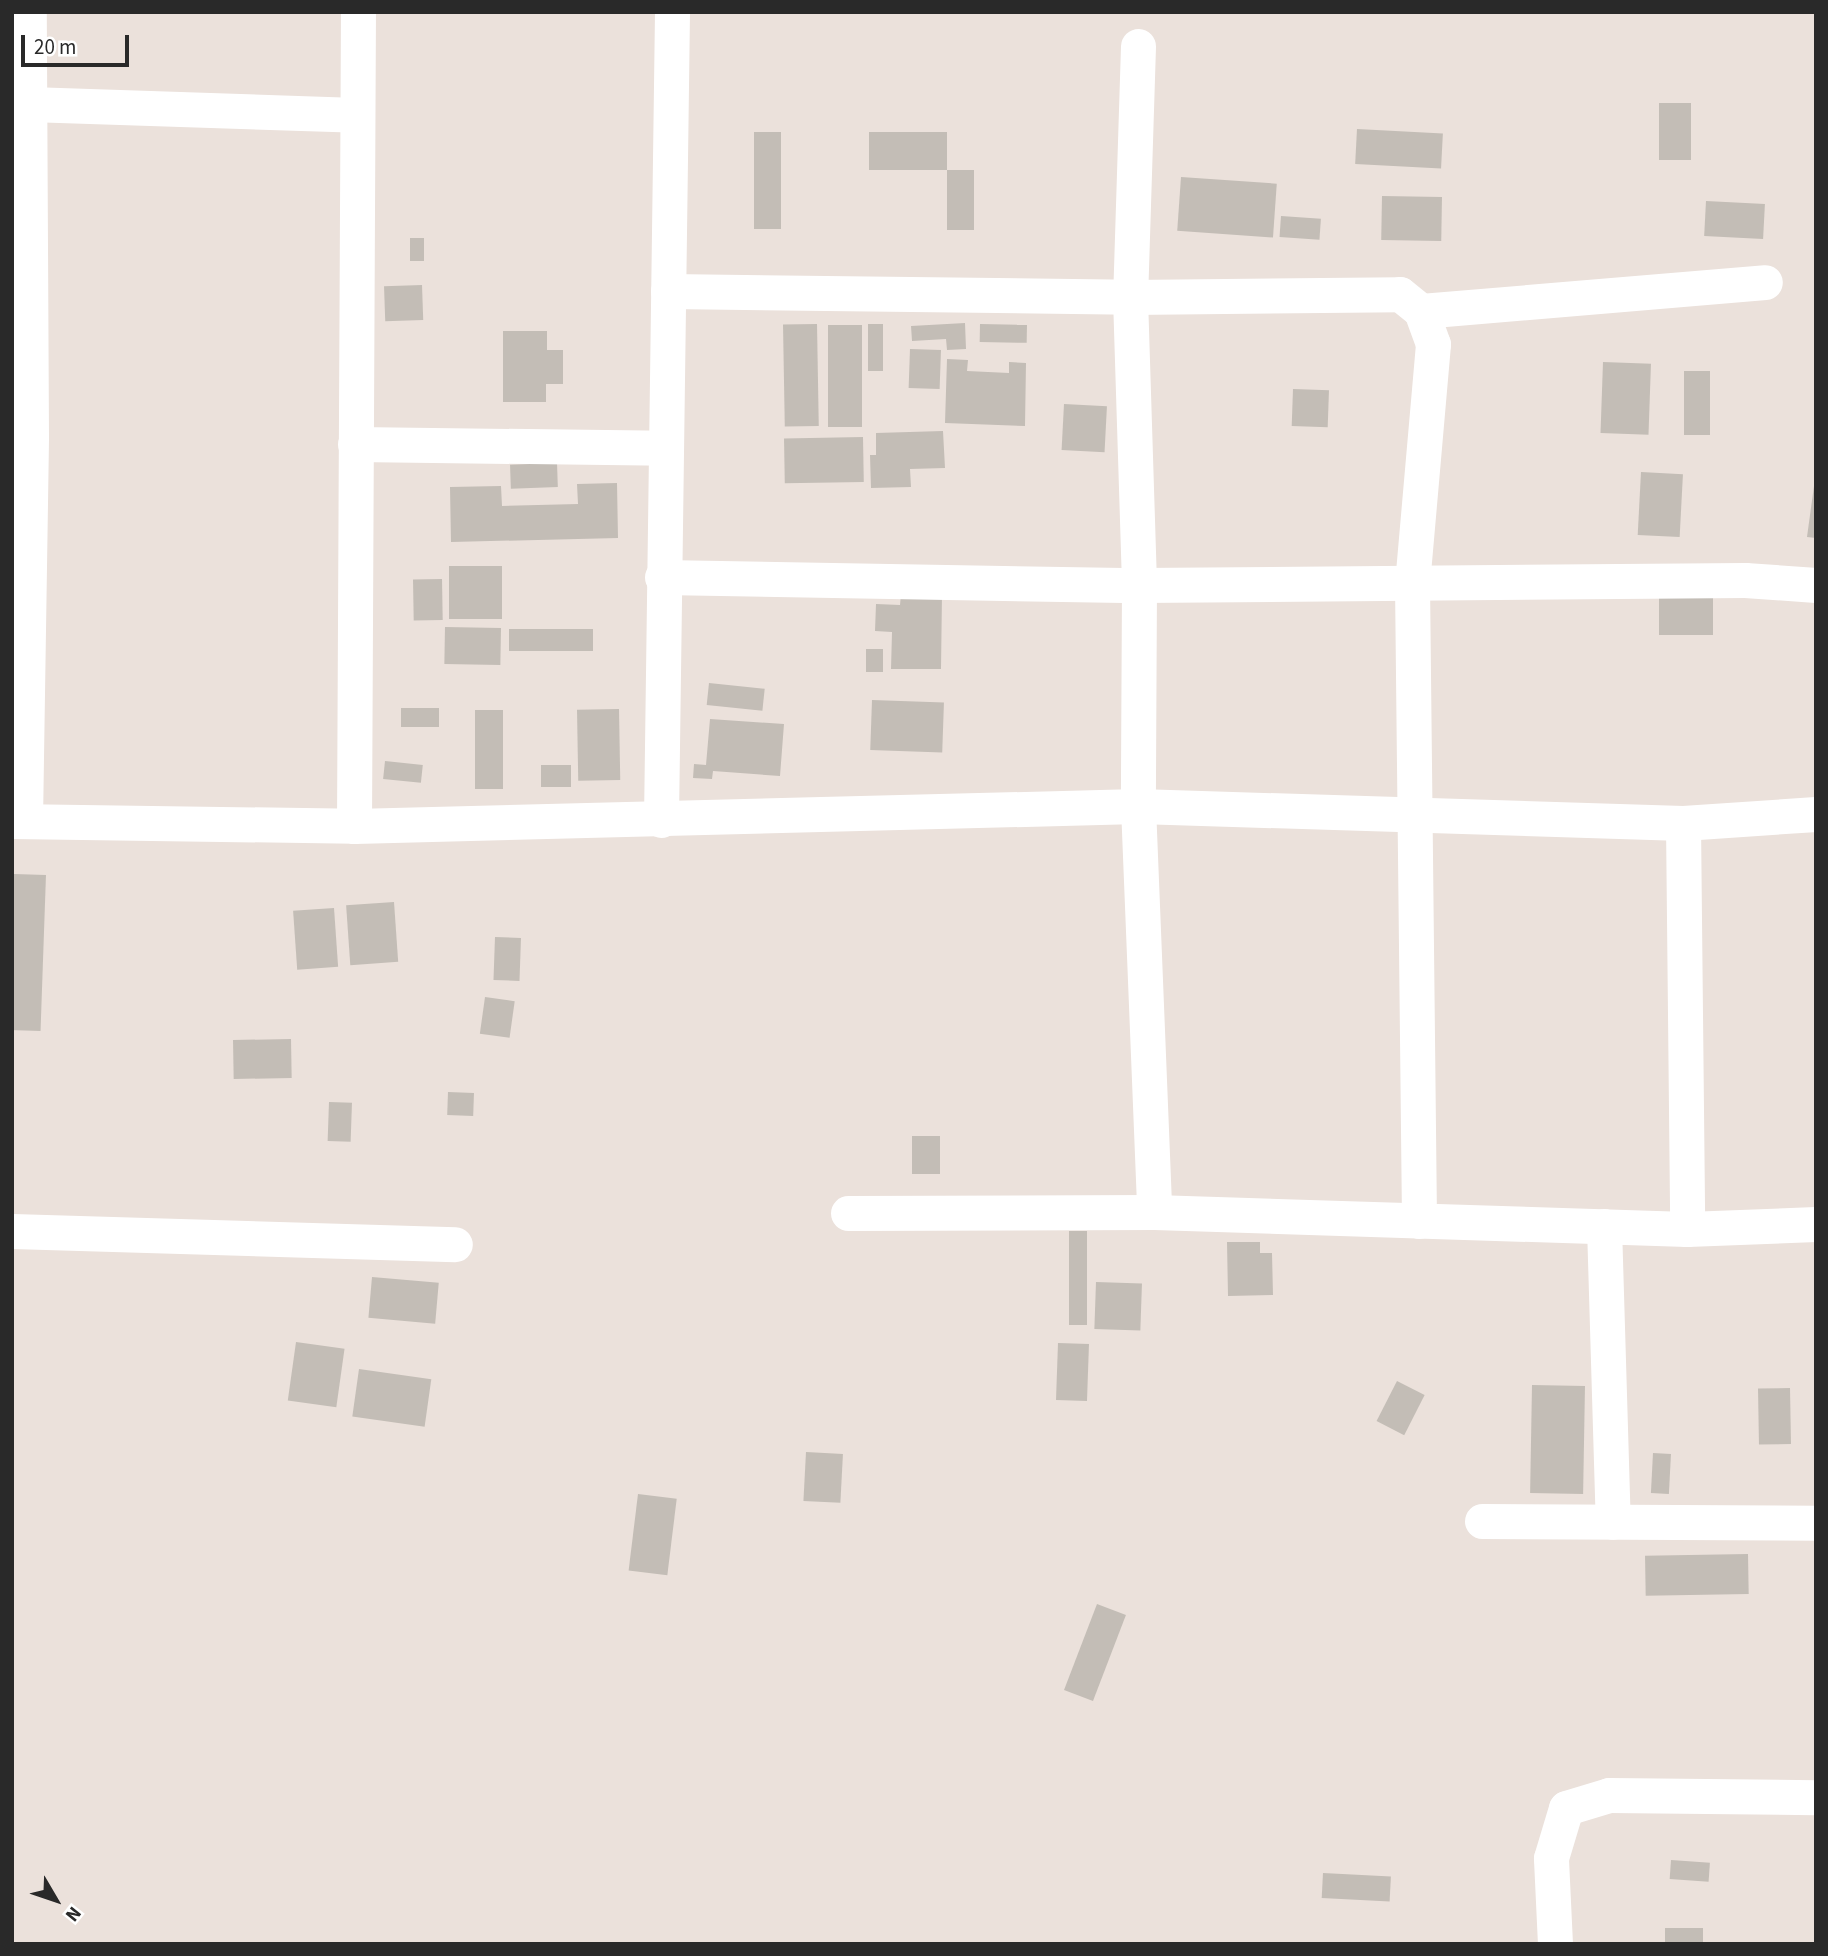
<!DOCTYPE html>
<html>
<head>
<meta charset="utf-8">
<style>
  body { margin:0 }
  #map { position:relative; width:1828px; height:1956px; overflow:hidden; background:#ebe1db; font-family:"Source Sans 3",sans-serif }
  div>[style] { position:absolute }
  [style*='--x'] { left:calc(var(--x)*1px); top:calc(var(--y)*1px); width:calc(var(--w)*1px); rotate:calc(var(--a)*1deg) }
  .building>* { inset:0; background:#c3bdb6; transform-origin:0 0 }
  .street>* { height:35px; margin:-17.5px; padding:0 17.5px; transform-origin:17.5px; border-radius:17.5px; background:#fff }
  span { translate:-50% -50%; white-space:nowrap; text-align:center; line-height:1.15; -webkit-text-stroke:5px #fff; paint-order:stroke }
  .frame { position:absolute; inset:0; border:14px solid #292929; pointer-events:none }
  .north { position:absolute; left:21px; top:1865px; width:70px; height:70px; -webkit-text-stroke:5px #fff; paint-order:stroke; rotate:129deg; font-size:19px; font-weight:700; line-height:28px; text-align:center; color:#292929 }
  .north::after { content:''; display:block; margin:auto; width:24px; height:32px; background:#292929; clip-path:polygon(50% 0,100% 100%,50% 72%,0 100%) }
  .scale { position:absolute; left:21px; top:35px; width:108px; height:32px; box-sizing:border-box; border:4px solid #292929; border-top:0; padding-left:9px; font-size:21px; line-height:24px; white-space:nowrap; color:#292929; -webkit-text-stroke:5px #fff; paint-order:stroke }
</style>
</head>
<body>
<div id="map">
  <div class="building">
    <div style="left:1659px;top:103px;width:32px;height:57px"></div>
    <div style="left:1357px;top:129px;width:86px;height:35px;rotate:3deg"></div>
    <div style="left:754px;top:132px;width:27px;height:97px"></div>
    <div style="left:947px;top:132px;width:38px;height:78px;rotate:90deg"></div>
    <div style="left:947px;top:170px;width:27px;height:60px"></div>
    <div style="left:1181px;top:177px;width:96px;height:54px;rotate:4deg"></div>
    <div style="left:1382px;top:196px;width:60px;height:44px;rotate:1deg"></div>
    <div style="left:1706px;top:201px;width:59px;height:35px;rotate:3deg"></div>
    <div style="left:1281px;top:216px;width:40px;height:21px;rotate:4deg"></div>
    <div style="left:410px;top:238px;width:14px;height:23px"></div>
    <div style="left:422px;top:285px;width:35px;height:38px;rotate:88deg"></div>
    <div style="clip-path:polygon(965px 323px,966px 349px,947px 350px,946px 339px,912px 341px,911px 326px)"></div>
    <div style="left:817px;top:324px;width:102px;height:34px;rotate:89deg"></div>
    <div style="left:868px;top:324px;width:15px;height:47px"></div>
    <div style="left:980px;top:324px;width:47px;height:18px;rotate:1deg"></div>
    <div style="left:828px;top:325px;width:34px;height:102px"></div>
    <div style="clip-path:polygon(503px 331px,547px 331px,547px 350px,563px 350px,563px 384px,546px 384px,546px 402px,503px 402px)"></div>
    <div style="left:910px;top:349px;width:31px;height:39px;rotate:2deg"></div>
    <div style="clip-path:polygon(947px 359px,968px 360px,967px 371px,1009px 373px,1009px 362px,1026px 363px,1025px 426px,945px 423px)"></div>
    <div style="left:1603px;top:362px;width:48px;height:71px;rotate:2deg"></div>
    <div style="left:1684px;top:371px;width:26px;height:64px"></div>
    <div style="left:1293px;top:389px;width:36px;height:37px;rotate:2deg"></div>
    <div style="left:1064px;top:404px;width:43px;height:46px;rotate:3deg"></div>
    <div style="clip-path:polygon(943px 431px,945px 468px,910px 469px,911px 487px,871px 488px,870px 455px,876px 455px,876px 433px)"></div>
    <div style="left:863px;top:437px;width:45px;height:79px;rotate:89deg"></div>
    <div style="left:557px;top:463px;width:24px;height:47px;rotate:88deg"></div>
    <div style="left:1641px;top:472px;width:42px;height:63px;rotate:3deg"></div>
    <div style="clip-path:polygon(617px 483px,618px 538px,451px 542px,450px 487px,501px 486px,502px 506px,578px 504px,577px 484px)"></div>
    <div style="clip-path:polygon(1814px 486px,1816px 487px,1816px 538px,1807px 537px)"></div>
    <div style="left:449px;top:566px;width:53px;height:53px"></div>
    <div style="left:442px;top:579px;width:41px;height:29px;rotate:89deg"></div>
    <div style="clip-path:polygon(901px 594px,942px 594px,941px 669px,891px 669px,892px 632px,875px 631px,876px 604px,900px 605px)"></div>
    <div style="left:1713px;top:594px;width:41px;height:54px;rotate:90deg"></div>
    <div style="left:445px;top:627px;width:56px;height:37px;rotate:1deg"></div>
    <div style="left:509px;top:629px;width:84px;height:22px"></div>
    <div style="left:866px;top:649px;width:17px;height:23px"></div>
    <div style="left:709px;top:683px;width:56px;height:22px;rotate:6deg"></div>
    <div style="left:872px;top:700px;width:72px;height:50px;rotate:2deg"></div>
    <div style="left:439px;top:708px;width:19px;height:38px;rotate:90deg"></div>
    <div style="left:619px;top:709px;width:71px;height:42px;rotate:89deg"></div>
    <div style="left:475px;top:710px;width:28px;height:79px"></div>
    <div style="clip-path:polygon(710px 719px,784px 724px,780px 776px,713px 771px,712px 779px,693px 778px,694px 764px,706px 765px)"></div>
    <div style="left:385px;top:761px;width:38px;height:18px;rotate:6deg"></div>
    <div style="left:541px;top:765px;width:30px;height:22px"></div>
    <div style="left:14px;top:874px;width:32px;height:156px;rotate:2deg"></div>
    <div style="left:394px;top:902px;width:60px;height:48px;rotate:86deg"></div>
    <div style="left:334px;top:908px;width:59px;height:41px;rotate:86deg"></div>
    <div style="left:495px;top:937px;width:26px;height:43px;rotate:2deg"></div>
    <div style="left:485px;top:997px;width:30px;height:37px;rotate:8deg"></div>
    <div style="left:291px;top:1039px;width:39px;height:58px;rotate:89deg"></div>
    <div style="left:448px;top:1092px;width:26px;height:23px;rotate:2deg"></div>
    <div style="left:329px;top:1102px;width:23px;height:39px;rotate:2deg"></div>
    <div style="left:912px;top:1136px;width:28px;height:38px"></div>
    <div style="left:1069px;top:1231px;width:18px;height:94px"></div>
    <div style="clip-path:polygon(1227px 1242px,1260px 1242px,1260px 1253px,1272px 1253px,1273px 1295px,1228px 1296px)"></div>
    <div style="left:372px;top:1277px;width:67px;height:41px;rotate:5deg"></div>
    <div style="left:1096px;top:1282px;width:46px;height:47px;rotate:2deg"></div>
    <div style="left:296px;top:1342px;width:49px;height:59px;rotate:8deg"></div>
    <div style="left:1058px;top:1343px;width:31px;height:57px;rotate:2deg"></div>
    <div style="left:359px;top:1369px;width:73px;height:48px;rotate:8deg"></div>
    <div style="left:1397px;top:1381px;width:31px;height:45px;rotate:27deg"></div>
    <div style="left:1532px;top:1385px;width:53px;height:108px;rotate:1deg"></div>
    <div style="left:1790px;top:1388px;width:56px;height:32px;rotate:89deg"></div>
    <div style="left:806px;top:1452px;width:37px;height:49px;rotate:3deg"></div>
    <div style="left:1653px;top:1453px;width:18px;height:40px;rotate:3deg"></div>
    <div style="left:638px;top:1494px;width:39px;height:77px;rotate:7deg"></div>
    <div style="left:1748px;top:1554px;width:40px;height:103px;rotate:89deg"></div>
    <div style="left:1097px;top:1604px;width:31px;height:92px;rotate:21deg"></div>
    <div style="left:1671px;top:1860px;width:39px;height:19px;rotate:4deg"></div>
    <div style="left:1323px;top:1873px;width:68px;height:25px;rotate:3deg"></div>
    <div style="left:1665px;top:1928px;width:38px;height:16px"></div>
  </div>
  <div class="street">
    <div style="--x:1138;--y:46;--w:251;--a:91.8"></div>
    <div style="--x:1130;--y:297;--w:288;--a:88.2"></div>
    <div style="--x:1139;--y:585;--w:221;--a:90.3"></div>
    <div style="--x:1138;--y:806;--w:406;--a:87.7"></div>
    <div style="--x:29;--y:104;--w:328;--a:1.9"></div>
    <div style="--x:668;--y:291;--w:462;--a:0.7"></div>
    <div style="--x:1130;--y:297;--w:270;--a:-0.6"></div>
    <div style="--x:1400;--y:294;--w:27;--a:39"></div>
    <div style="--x:1421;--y:311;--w:35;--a:70"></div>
    <div style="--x:1433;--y:344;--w:240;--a:95"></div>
    <div style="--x:1412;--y:583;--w:638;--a:89.37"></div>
    <div style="--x:1421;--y:311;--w:345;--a:-4.8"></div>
    <div style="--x:355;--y:444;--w:310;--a:0.7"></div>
    <div style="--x:662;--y:577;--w:477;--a:1"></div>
    <div style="--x:1139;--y:585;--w:606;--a:-0.47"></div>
    <div style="--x:1745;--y:580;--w:71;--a:4"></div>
    <div style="--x:661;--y:820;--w:808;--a:-89.22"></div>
    <div style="--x:12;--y:821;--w:342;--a:0.8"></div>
    <div style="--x:354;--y:826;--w:784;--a:-1.46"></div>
    <div style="--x:1138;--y:806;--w:545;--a:1.79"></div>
    <div style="--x:1683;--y:823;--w:406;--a:89.4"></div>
    <div style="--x:1687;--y:1229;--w:129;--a:-2.2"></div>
    <div style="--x:25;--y:821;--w:384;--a:-89.1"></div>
    <div style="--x:31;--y:437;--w:425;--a:-90.3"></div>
    <div style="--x:1683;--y:823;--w:133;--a:-3.9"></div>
    <div style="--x:354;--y:826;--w:814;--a:-89.72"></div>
    <div style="--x:848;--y:1213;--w:306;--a:-0.2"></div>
    <div style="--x:1154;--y:1212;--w:533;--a:1.83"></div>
    <div style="--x:1604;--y:1226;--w:296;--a:88.3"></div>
    <div style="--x:12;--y:1231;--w:443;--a:1.7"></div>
    <div style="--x:1482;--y:1521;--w:334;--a:0.3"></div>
    <div style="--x:1555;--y:1944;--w:86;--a:-92.7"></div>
    <div style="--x:1551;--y:1858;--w:52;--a:-73.3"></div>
    <div style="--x:1566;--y:1808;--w:45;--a:-16.8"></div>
    <div style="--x:1609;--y:1795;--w:207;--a:0.6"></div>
  </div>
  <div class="frame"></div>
  <div class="north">N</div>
  <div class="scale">20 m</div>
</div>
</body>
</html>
